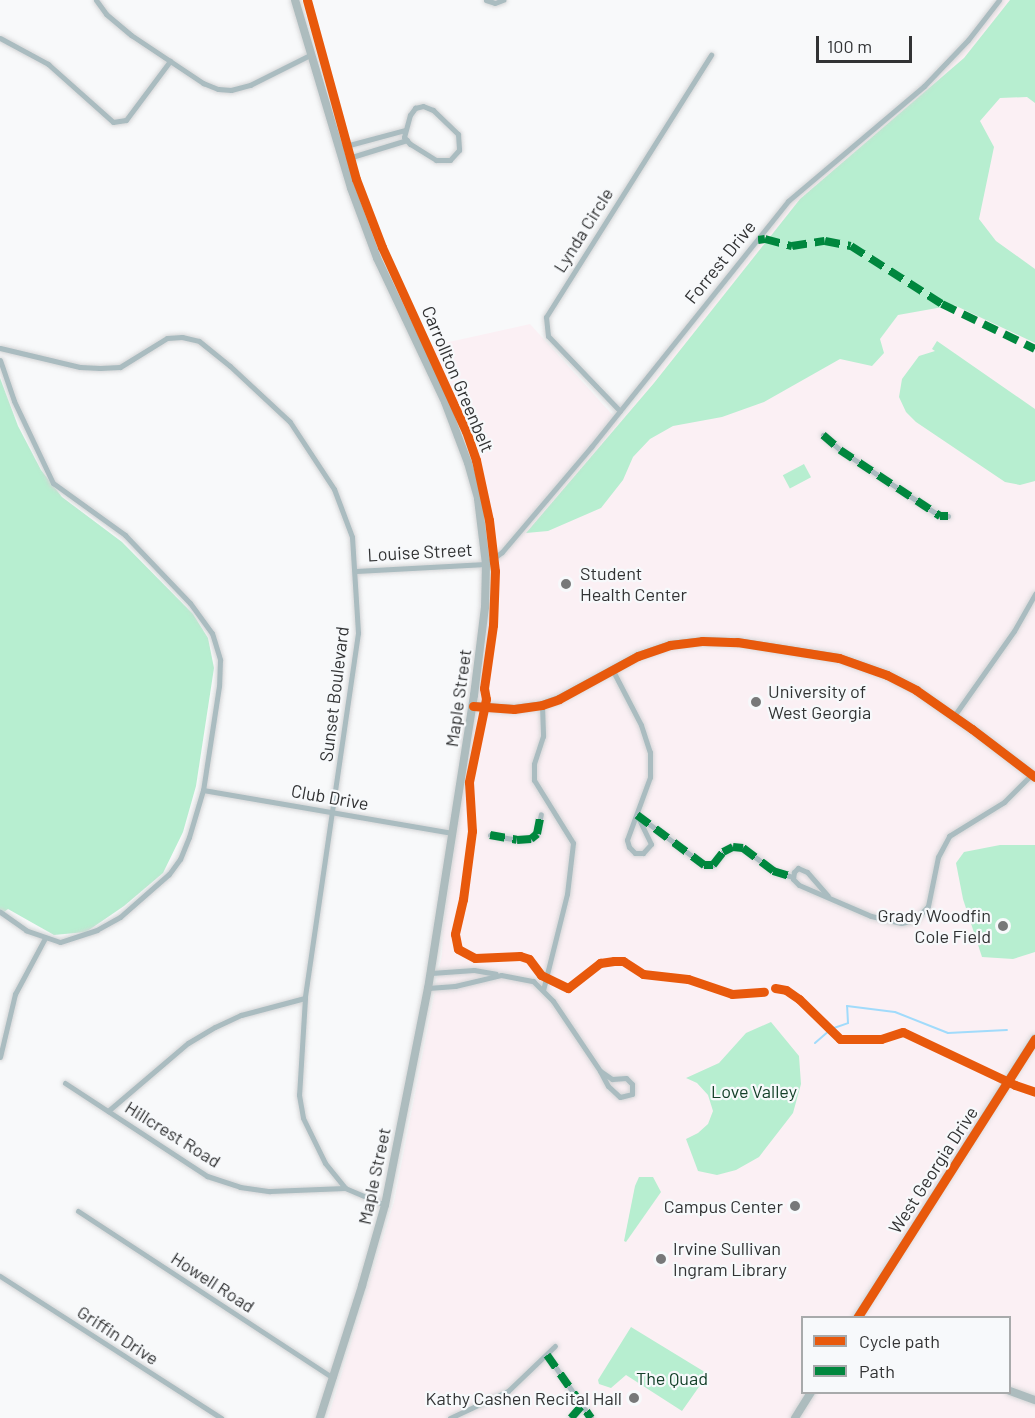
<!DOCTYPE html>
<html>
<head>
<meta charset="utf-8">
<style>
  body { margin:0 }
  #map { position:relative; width:1035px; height:1418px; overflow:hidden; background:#f8f9fa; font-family:Barlow,sans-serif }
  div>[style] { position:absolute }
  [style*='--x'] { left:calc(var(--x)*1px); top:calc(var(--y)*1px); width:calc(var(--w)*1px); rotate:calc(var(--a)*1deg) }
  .education>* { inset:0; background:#fbf0f4 }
  .green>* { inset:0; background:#b7eed0; transform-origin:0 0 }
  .stream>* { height:2px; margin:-1px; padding:0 1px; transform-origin:1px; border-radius:1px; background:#a1dbfb }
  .roads { filter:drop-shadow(0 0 2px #d4d5d6) drop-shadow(0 0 2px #d4d5d6) }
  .street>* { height:5px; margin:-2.5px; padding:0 2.5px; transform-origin:2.5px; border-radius:2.5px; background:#aabcc0 }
  .secondary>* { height:8px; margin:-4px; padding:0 4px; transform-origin:4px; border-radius:4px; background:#adbcbe }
  .quiet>* { height:8px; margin-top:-4px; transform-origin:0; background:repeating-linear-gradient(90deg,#00873e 0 15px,transparent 0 23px) }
  .cycleway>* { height:9px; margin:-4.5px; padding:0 4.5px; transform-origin:4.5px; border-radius:4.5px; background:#e8590c }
  .dots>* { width:16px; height:16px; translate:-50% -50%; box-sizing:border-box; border:3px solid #f7f9fb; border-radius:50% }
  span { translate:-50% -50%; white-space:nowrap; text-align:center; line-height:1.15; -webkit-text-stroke:4.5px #f7f9fb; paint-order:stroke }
  .street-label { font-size:18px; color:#323334 }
  .poi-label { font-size:18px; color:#323334 }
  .left { translate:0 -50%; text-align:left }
  .right { translate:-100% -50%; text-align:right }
  .park-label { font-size:18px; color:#144029 }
  .legend { position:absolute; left:801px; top:1316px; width:210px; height:78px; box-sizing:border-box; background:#f7f9fb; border:2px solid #a8aaab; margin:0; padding:8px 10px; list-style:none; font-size:18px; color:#323334 }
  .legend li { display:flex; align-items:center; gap:12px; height:30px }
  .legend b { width:30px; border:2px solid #a8aaab }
  .scale { position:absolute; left:816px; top:36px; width:96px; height:27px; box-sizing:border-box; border:3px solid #323334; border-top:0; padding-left:8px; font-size:18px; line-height:21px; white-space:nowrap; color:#323334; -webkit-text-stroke:4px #f7f9fb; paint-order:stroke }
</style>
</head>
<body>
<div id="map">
  <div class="education">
    <div style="clip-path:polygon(evenodd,997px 0,1035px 0,1035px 1418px,328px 1418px,394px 1202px,442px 954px,443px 927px,495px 568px,491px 509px,477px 443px,431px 346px,530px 324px,619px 422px,793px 201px,924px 86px,979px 26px,997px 0,802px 1318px,1010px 1318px,1010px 1392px,802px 1392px,802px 1318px)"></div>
  </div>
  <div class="green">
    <div style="clip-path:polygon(1010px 0,1035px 0,1035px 103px,1027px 97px,1000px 98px,980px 121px,994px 147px,979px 219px,996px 241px,1035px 269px,1035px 343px,954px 305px,898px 315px,880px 339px,884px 353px,872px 366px,840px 359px,764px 402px,722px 417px,673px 426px,650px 439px,633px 457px,623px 480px,601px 508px,548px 531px,526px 533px,654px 383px,800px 199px,964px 58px)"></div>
    <div style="clip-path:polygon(937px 341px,1035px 409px,1035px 481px,1020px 485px,1005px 482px,916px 422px,906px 412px,899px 397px,902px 379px,919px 356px,935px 351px,932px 349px)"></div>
    <div style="clip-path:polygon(0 378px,18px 426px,41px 470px,62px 497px,122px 542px,193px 614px,208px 638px,214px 668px,196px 786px,183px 832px,163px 873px,124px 906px,86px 932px,54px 935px,8px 909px,0 915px)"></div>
    <div style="left:804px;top:464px;width:15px;height:24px;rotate:62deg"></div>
    <div style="clip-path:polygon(1000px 845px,1035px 845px,1035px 952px,1013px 959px,982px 957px,963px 899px,956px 863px,964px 852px)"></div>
    <div style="clip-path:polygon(771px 1022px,799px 1056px,801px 1084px,793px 1113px,759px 1157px,736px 1170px,717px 1175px,698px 1171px,686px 1139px,698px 1133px,708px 1124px,713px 1111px,708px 1095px,697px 1083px,686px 1078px,719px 1063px,746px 1033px)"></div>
    <div style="clip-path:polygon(639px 1177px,653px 1177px,661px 1192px,626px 1242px,624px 1241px,635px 1186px)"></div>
    <div style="clip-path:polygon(631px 1327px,708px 1374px,682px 1411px,626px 1375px,611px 1388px,599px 1384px,598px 1380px)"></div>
  </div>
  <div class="stream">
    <div style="--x:815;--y:1043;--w:21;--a:-41"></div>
    <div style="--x:831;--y:1029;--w:18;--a:-19"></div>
    <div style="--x:848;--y:1023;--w:17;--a:-93"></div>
    <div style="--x:847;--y:1006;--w:48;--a:7.1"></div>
    <div style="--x:895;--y:1012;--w:57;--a:21.6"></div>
    <div style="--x:948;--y:1033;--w:59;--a:-2.9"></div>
  </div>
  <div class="roads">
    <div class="street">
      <div style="--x:96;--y:0;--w:17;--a:54"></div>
      <div style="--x:106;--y:14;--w:33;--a:40"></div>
      <div style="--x:131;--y:35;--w:87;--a:33.7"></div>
      <div style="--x:203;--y:83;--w:16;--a:22"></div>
      <div style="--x:218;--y:89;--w:13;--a:4"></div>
      <div style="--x:231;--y:90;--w:20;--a:-15"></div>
      <div style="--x:250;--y:85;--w:67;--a:-26.6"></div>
      <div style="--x:486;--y:0;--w:9;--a:18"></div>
      <div style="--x:495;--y:3;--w:9;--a:-21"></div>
      <div style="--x:0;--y:38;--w:55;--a:28.4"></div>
      <div style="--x:48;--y:64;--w:87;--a:41.7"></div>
      <div style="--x:113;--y:122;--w:13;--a:-9"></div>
      <div style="--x:126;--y:120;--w:74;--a:-53.3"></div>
      <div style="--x:423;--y:106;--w:11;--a:22"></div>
      <div style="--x:433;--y:110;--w:35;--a:44"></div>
      <div style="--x:458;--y:134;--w:16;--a:86"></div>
      <div style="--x:459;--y:150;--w:13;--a:132"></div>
      <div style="--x:450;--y:160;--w:14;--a:180"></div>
      <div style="--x:436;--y:160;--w:31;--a:-148"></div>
      <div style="--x:410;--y:144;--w:9;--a:-131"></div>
      <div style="--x:404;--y:137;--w:23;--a:-75"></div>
      <div style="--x:410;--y:115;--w:9;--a:-54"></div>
      <div style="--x:415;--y:108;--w:8;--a:-14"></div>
      <div style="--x:338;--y:148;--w:69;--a:-15"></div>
      <div style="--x:342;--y:160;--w:68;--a:-17.1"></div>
      <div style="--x:0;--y:348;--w:82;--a:13.4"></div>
      <div style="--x:80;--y:367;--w:20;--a:3"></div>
      <div style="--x:100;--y:368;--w:20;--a:-3"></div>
      <div style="--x:120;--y:367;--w:55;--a:-31.7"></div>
      <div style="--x:167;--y:338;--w:15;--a:-4"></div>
      <div style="--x:182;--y:337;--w:17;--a:13"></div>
      <div style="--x:199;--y:341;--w:40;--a:39"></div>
      <div style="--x:230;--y:366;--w:82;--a:43"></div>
      <div style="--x:290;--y:422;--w:80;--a:56.7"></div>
      <div style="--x:334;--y:489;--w:51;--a:69.4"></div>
      <div style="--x:352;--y:537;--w:96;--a:86.4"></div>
      <div style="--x:358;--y:633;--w:369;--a:98.3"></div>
      <div style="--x:305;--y:998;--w:97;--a:93.5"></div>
      <div style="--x:299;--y:1095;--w:23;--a:80"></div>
      <div style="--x:303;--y:1118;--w:50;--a:63.9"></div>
      <div style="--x:325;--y:1163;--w:32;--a:51"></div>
      <div style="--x:345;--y:1188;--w:43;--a:23"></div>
      <div style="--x:0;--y:360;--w:43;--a:71.1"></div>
      <div style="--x:14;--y:401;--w:91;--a:64.6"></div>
      <div style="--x:53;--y:483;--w:89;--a:35.8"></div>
      <div style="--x:125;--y:535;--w:94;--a:46.3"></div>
      <div style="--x:190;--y:603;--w:37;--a:54"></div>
      <div style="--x:212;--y:633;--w:28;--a:73"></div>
      <div style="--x:220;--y:660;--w:26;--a:92"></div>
      <div style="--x:219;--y:686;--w:105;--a:98.7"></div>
      <div style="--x:203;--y:790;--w:49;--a:106.6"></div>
      <div style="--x:189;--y:837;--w:24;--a:112"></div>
      <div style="--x:180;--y:859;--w:19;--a:126"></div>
      <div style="--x:169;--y:874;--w:65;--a:138.7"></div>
      <div style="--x:120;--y:917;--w:26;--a:151"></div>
      <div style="--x:97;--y:930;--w:39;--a:162"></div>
      <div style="--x:60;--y:942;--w:36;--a:-161"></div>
      <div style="--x:26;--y:930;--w:32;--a:-145"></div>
      <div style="--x:620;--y:411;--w:104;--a:-133.8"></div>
      <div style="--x:548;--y:336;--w:19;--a:-96"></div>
      <div style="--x:546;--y:317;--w:310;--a:-57.8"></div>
      <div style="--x:823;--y:435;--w:23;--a:41"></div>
      <div style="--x:840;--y:450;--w:120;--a:33.4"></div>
      <div style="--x:940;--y:516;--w:8;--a:0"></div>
      <div style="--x:356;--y:571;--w:130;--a:-3.1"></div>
      <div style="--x:486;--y:564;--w:20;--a:-37"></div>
      <div style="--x:502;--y:552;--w:138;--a:-49.7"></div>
      <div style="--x:591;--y:447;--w:315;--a:-51.3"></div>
      <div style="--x:788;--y:201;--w:178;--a:-40.2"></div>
      <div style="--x:924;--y:86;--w:64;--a:-46.3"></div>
      <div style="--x:968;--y:40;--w:51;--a:-52.2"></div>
      <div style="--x:612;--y:669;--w:63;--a:62.6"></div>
      <div style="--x:641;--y:725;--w:28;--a:72"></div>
      <div style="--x:650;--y:752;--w:25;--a:90"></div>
      <div style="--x:650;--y:777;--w:67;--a:110.1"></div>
      <div style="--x:627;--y:840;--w:7;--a:74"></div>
      <div style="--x:629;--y:847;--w:8;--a:45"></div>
      <div style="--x:635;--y:853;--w:8;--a:0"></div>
      <div style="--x:643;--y:853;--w:12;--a:-48"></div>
      <div style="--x:651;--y:844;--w:32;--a:-116"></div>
      <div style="--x:542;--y:705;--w:31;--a:88"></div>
      <div style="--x:543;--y:736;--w:29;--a:108"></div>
      <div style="--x:534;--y:764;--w:16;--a:90"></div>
      <div style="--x:534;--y:780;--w:74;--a:58.2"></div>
      <div style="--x:573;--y:843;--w:51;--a:96.7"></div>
      <div style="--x:567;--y:894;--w:99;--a:104"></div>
      <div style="--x:954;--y:716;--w:104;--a:-54.8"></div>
      <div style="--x:1014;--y:631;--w:43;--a:-60.4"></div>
      <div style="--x:203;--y:790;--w:253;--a:9.8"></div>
      <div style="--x:637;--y:815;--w:84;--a:36.7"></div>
      <div style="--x:704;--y:865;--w:9;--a:0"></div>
      <div style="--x:713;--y:865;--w:16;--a:-52"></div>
      <div style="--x:723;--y:852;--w:11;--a:-27"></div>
      <div style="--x:733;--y:847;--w:10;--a:6"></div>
      <div style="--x:743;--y:848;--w:38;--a:37"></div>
      <div style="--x:773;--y:871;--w:21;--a:17"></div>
      <div style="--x:490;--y:835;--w:27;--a:10"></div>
      <div style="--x:517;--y:840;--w:14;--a:-4"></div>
      <div style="--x:531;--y:839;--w:8;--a:-40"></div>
      <div style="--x:537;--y:834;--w:20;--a:-79"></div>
      <div style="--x:828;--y:896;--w:32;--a:-131"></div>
      <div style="--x:807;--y:872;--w:10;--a:-156"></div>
      <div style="--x:798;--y:868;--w:6;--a:135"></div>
      <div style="--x:794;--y:872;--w:7;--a:98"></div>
      <div style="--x:793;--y:879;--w:8;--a:45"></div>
      <div style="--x:799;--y:885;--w:78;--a:23.3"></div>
      <div style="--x:871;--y:916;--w:31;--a:13"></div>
      <div style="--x:901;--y:923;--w:14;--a:-12"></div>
      <div style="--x:915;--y:920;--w:19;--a:-47"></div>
      <div style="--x:928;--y:906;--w:50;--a:-78.5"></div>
      <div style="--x:938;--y:857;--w:24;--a:-62"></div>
      <div style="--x:949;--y:836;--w:65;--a:-31.7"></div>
      <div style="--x:1004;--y:802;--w:40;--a:-45"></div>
      <div style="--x:431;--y:973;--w:43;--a:-4"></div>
      <div style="--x:474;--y:970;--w:22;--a:10"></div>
      <div style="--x:428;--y:988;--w:27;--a:-4"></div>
      <div style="--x:455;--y:986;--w:47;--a:-13.4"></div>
      <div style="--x:501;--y:975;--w:33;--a:11"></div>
      <div style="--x:533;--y:981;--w:28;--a:45"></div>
      <div style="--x:553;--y:1001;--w:84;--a:56.1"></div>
      <div style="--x:600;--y:1071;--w:17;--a:62"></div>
      <div style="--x:608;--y:1086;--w:16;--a:43"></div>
      <div style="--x:620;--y:1097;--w:12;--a:-14"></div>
      <div style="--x:632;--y:1094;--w:10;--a:-90"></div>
      <div style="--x:632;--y:1084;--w:8;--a:-135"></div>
      <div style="--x:626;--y:1078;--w:14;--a:176"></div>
      <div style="--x:612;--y:1079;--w:14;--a:-146"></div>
      <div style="--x:0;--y:1057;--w:65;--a:-76.6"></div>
      <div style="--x:15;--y:994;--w:64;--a:-61.8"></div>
      <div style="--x:65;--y:1083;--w:170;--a:33.2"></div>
      <div style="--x:207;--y:1176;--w:35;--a:18"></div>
      <div style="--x:240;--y:1187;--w:30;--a:8"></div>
      <div style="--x:270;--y:1191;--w:75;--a:-2.3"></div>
      <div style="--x:108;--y:1111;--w:105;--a:-40.4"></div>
      <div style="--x:188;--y:1043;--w:31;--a:-31"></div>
      <div style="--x:215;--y:1027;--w:29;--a:-25"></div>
      <div style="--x:241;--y:1015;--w:66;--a:-14.9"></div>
      <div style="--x:78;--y:1211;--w:305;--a:33.2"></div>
      <div style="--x:0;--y:1276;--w:263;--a:32.7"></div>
      <div style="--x:547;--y:1355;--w:77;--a:55.1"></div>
      <div style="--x:450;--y:1418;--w:64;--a:-25"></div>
      <div style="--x:508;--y:1391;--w:65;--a:-43.8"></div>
      <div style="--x:571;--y:1418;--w:18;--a:-49"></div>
    </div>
    <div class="secondary">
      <div style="--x:295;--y:0;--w:196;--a:73.4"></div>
      <div style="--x:351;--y:188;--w:75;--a:69.6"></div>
      <div style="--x:377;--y:258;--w:159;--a:64.7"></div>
      <div style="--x:445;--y:402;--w:65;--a:69.3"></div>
      <div style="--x:468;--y:463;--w:37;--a:74"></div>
      <div style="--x:478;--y:499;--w:65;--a:83"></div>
      <div style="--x:486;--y:564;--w:43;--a:91.3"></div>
      <div style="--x:485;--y:607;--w:89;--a:97.1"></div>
      <div style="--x:474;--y:695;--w:297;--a:98.9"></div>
      <div style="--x:428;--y:988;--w:221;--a:101.2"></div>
      <div style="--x:385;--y:1205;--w:84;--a:105.9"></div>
      <div style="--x:362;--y:1286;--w:139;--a:107.7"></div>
      <div style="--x:473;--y:706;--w:41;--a:4.2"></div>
      <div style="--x:514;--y:709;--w:28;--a:-8"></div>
      <div style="--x:542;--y:705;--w:18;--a:-19"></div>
      <div style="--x:559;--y:699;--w:90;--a:-28.6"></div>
      <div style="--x:638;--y:656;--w:34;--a:-19"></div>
      <div style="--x:670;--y:645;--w:32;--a:-7"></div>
      <div style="--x:702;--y:641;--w:35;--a:2"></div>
      <div style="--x:737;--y:642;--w:103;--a:8.9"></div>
      <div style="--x:839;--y:658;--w:51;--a:19.5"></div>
      <div style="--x:887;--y:675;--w:33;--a:27"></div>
      <div style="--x:916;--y:690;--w:68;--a:34.9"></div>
      <div style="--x:972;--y:729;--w:79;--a:37.3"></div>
      <div style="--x:857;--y:1318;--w:331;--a:-57.5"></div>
      <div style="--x:1010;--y:1391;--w:27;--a:20"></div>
      <div style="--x:795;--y:1418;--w:31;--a:-58"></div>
    </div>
  </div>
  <div class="quiet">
    <div style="--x:758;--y:240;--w:7;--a:-8"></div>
    <div style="--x:765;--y:239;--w:28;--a:15"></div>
    <div style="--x:792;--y:246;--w:33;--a:-9"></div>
    <div style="--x:825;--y:241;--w:26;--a:11"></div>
    <div style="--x:851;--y:246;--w:108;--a:32.5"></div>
    <div style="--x:942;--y:304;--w:103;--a:25.8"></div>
    <div style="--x:823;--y:435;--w:23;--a:41"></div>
    <div style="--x:840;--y:450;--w:120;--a:33.4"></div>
    <div style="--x:940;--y:516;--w:8;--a:0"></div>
    <div style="--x:637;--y:815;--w:84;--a:36.7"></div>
    <div style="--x:704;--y:865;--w:9;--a:0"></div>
    <div style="--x:713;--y:865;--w:16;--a:-52"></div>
    <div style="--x:723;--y:852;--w:11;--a:-27"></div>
    <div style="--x:733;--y:847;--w:10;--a:6"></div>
    <div style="--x:743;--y:848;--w:38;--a:37"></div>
    <div style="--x:773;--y:871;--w:21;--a:17"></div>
    <div style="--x:490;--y:835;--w:27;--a:10"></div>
    <div style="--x:517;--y:840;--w:14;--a:-4"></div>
    <div style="--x:531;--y:839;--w:8;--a:-40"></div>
    <div style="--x:537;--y:834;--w:20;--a:-79"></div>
    <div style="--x:547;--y:1355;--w:77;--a:55.1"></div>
    <div style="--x:571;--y:1418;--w:18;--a:-49"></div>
  </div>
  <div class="cycleway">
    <div style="--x:307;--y:0;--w:186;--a:74.7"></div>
    <div style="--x:356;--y:179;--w:73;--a:69.1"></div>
    <div style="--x:382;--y:247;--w:202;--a:65.5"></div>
    <div style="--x:466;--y:431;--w:31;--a:71"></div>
    <div style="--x:476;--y:460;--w:61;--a:77.8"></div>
    <div style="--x:489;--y:520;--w:51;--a:83.3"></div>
    <div style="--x:495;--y:571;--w:54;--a:92.1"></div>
    <div style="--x:493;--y:625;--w:64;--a:98.1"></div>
    <div style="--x:484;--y:688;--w:11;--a:80"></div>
    <div style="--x:486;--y:699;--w:85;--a:101.6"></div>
    <div style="--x:469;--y:782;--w:49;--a:86.5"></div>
    <div style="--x:472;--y:831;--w:69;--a:97.5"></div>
    <div style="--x:463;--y:899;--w:36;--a:103"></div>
    <div style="--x:455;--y:934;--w:15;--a:79"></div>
    <div style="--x:458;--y:949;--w:19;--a:28"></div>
    <div style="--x:475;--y:958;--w:45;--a:-2.5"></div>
    <div style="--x:520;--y:956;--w:9;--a:18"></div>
    <div style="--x:529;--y:959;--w:20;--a:53"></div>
    <div style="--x:541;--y:975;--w:30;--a:26"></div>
    <div style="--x:568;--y:988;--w:41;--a:-38"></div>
    <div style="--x:600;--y:963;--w:14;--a:-8"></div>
    <div style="--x:614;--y:961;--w:9;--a:0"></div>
    <div style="--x:623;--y:961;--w:24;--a:33"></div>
    <div style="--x:643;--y:974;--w:45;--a:6.3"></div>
    <div style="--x:688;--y:979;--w:46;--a:18.8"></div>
    <div style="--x:732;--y:994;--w:32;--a:-4"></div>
    <div style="--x:473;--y:706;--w:41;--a:4.2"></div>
    <div style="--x:514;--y:709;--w:28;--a:-8"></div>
    <div style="--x:542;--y:705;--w:18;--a:-19"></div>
    <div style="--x:559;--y:699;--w:90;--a:-28.6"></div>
    <div style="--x:638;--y:656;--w:34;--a:-19"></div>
    <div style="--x:670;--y:645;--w:32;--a:-7"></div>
    <div style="--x:702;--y:641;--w:35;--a:2"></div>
    <div style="--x:737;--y:642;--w:103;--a:8.9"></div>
    <div style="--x:839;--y:658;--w:51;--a:19.5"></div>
    <div style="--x:887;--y:675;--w:33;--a:27"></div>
    <div style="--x:916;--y:690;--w:68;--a:34.9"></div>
    <div style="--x:972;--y:729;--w:79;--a:37.3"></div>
    <div style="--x:775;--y:988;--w:11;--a:10"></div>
    <div style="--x:786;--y:990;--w:16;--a:35"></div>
    <div style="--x:799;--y:999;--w:57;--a:44.3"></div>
    <div style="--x:840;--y:1039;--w:41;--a:0"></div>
    <div style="--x:881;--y:1039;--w:23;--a:-18"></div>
    <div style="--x:903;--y:1032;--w:124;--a:25.3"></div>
    <div style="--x:1015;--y:1085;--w:21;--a:19"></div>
    <div style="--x:857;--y:1318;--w:331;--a:-57.5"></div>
  </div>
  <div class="dots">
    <div style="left:566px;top:584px;background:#777879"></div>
    <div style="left:756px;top:702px;background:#777879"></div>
    <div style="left:1003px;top:926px;background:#777879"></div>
    <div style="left:795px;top:1206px;background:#777879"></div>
    <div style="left:661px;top:1259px;background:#777879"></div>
    <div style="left:634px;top:1398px;background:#777879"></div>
  </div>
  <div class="street-label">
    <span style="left:583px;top:230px;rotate:-58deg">Lynda Circle</span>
    <span style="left:720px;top:262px;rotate:-51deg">Forrest Drive</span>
    <span style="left:458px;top:379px;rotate:67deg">Carrollton Greenbelt</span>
    <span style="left:420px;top:552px;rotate:-3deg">Louise Street</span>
    <span style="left:334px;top:694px;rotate:-83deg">Sunset Boulevard</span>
    <span style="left:458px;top:698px;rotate:-82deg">Maple Street</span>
    <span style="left:330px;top:797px;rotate:10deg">Club Drive</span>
    <span style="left:173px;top:1134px;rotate:32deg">Hillcrest Road</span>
    <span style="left:933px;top:1170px;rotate:-57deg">West Georgia Drive</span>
    <span style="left:374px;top:1176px;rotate:-78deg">Maple Street</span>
    <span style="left:213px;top:1282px;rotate:33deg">Howell Road</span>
    <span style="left:118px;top:1335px;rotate:33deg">Griffin Drive</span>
  </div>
  <div class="poi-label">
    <span class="left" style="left:580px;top:584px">Student<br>Health Center</span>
    <span class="left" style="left:768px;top:702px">University of<br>West Georgia</span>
    <span class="right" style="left:991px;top:926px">Grady Woodfin<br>Cole Field</span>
    <span class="right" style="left:783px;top:1206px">Campus Center</span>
    <span class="left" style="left:673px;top:1259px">Irvine Sullivan<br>Ingram Library</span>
    <span class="right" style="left:622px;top:1398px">Kathy Cashen Recital Hall</span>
  </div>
  <div class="park-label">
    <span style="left:754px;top:1091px">Love Valley</span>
    <span style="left:672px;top:1378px">The Quad</span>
  </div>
  <ul class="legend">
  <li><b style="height:8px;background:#e8590c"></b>Cycle path</li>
  <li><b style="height:8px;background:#00873e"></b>Path</li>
  </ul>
  <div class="scale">100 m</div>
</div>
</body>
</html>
